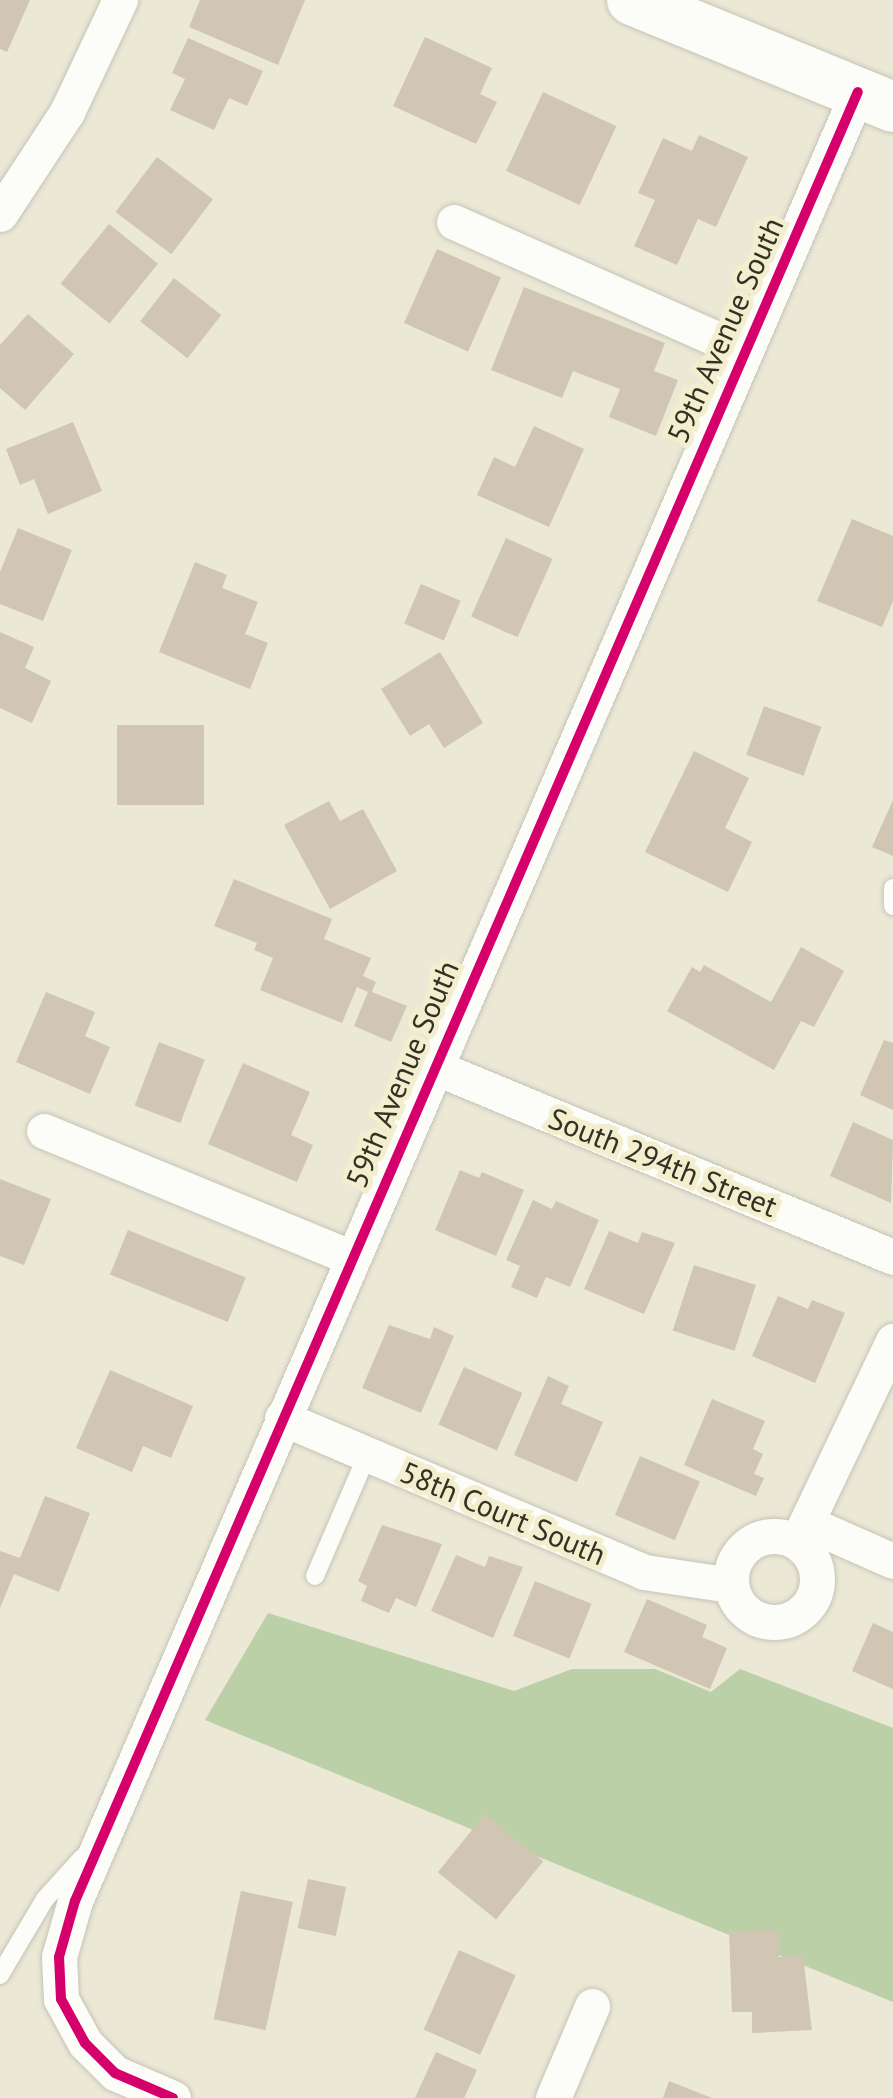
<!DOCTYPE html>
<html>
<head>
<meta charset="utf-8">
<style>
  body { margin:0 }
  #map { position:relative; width:893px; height:2098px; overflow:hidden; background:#ebe8d6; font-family:"PT Sans",sans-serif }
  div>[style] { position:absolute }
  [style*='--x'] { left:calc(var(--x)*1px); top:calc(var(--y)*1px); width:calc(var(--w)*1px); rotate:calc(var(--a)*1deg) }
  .forest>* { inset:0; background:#bbd0a7 }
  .building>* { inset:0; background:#d1c5b3; transform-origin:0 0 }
  .roads { filter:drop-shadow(0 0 2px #c6c4b6) drop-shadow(0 0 2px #c6c4b6) }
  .lane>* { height:18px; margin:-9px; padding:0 9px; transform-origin:9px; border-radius:9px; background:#fcfcf9 }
  .street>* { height:35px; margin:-17.5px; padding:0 17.5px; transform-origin:17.5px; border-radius:17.5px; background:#fcfcf9 }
  .street>.ring { margin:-17.5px; padding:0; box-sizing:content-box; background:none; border:35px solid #fcfcf9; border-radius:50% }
  .secondary>* { height:50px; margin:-25px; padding:0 25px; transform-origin:25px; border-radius:25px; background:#fcfcf9 }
  .cycleway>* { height:10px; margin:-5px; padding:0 5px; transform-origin:5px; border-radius:5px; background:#d6006c }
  span { translate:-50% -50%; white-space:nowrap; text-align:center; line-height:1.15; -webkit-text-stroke:10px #f3eece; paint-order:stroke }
  .street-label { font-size:30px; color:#333125 }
</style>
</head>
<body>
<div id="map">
  <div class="forest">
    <div style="clip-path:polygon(268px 1613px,514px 1691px,572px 1669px,655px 1669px,711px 1692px,740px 1669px,893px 1728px,893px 2002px,205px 1720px)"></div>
  </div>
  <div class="building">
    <div style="clip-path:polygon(0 0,30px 0,7px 52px,0 49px)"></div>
    <div style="clip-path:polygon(200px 0,305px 0,278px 65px,189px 27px)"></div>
    <div style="clip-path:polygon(425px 37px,492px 68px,480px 94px,497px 102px,476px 144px,393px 106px)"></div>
    <div style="clip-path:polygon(188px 38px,263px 71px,247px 106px,229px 98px,214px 130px,170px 110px,185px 79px,172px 73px)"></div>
    <div style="left:543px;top:92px;width:81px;height:87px;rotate:25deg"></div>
    <div style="clip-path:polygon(699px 135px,748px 157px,716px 227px,698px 219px,677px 265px,634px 246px,655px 200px,638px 193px,663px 138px,692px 151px)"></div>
    <div style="left:157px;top:157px;width:70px;height:69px;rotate:37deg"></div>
    <div style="left:109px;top:224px;width:63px;height:77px;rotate:39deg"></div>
    <div style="left:437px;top:249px;width:70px;height:81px;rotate:24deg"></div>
    <div style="left:174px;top:278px;width:60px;height:55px;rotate:38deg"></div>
    <div style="clip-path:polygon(524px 287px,665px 343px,654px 371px,678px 380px,656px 436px,609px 417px,620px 389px,573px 371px,562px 398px,491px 370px)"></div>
    <div style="clip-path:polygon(28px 314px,74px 354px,25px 410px,0 388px,0 345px)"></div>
    <div style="clip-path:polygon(73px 422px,102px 491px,48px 514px,34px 479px,20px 485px,6px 449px)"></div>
    <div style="clip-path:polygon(534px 426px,584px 449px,549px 527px,477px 495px,494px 457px,515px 467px)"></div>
    <div style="clip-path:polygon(852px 519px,893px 536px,893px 601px,882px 627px,817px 601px)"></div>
    <div style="clip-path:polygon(18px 528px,72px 550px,43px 621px,0 604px,0 572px)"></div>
    <div style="left:506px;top:538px;width:51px;height:86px;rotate:24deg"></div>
    <div style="clip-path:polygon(195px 562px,227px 575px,222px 588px,258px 602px,245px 634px,268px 643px,250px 689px,159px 652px)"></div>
    <div style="left:421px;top:584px;width:43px;height:43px;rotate:23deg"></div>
    <div style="clip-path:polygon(0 632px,34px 647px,25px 668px,51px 681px,32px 723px,0 708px)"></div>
    <div style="clip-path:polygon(440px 652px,483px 723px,444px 748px,429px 724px,410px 736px,381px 689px)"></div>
    <div style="left:764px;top:706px;width:61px;height:52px;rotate:20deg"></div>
    <div style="left:117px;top:725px;width:87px;height:80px"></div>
    <div style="clip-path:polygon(694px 751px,749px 778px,725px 828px,752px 842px,728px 892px,645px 852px)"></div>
    <div style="clip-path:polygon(893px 800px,893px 856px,872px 847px)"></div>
    <div style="clip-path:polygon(329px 801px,340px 821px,363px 809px,397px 871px,330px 909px,284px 825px)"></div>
    <div style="clip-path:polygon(234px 879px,332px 919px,324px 939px,371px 958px,363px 976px,376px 982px,372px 992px,407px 1006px,391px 1042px,354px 1026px,368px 992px,357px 987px,342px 1023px,260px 990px,273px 958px,254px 950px,257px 943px,214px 926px)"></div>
    <div style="clip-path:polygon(801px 947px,844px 971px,814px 1027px,801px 1021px,774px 1070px,667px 1011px,692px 967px,700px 972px,704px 965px,771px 1002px)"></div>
    <div style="clip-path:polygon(46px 992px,95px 1012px,85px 1036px,110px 1047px,90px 1094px,16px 1062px)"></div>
    <div style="clip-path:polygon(884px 1040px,893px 1043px,893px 1110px,860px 1095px)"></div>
    <div style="left:159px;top:1042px;width:49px;height:68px;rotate:21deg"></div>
    <div style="clip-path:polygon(243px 1063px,310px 1092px,291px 1135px,313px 1145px,297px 1182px,208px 1144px)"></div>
    <div style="clip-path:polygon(853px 1122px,893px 1140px,891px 1203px,830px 1176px)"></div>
    <div style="clip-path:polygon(460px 1170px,479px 1178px,482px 1172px,524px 1190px,496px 1256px,435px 1230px)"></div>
    <div style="clip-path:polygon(0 1179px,51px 1199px,24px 1265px,0 1256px)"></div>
    <div style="clip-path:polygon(533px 1200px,552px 1209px,556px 1201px,599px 1220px,570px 1287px,546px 1277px,537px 1298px,511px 1287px,520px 1266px,506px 1260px)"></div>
    <div style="left:128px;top:1230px;width:127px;height:48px;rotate:22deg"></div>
    <div style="clip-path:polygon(609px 1231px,638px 1243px,642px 1232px,675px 1243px,644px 1314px,584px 1289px)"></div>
    <div style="left:694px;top:1265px;width:65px;height:69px;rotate:18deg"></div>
    <div style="clip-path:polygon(778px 1296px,808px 1309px,812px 1300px,845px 1313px,815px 1383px,752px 1356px)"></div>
    <div style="clip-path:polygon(389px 1325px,430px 1339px,434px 1327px,454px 1336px,421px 1413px,362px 1388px)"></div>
    <div style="left:464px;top:1367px;width:64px;height:63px;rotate:24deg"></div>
    <div style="clip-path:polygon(110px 1370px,193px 1406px,171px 1458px,143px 1446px,132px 1472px,76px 1448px)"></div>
    <div style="clip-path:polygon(548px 1376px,569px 1386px,561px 1404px,603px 1422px,577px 1482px,514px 1455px)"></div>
    <div style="clip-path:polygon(712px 1399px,765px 1421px,753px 1449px,763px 1454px,754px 1474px,764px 1478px,756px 1496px,684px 1465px)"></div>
    <div style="left:640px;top:1456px;width:65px;height:64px;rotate:23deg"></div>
    <div style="clip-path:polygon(45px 1496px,90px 1513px,59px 1592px,14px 1574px,0 1608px,0 1551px,20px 1558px)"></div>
    <div style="clip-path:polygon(382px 1525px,442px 1544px,416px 1607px,396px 1598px,389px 1613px,361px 1601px,367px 1586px,358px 1581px)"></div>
    <div style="clip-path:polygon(456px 1555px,485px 1567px,489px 1556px,523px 1567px,493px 1638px,431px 1611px)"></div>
    <div style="left:535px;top:1581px;width:61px;height:59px;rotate:22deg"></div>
    <div style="clip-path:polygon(647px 1599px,707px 1625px,702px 1637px,727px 1648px,710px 1689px,624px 1652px)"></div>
    <div style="clip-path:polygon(873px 1623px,893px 1632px,893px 1689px,852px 1671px)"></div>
    <div style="left:485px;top:1814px;width:75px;height:75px;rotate:39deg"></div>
    <div style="left:308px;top:1879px;width:39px;height:50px;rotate:12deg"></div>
    <div style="left:241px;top:1891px;width:53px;height:131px;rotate:12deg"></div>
    <div style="clip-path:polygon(778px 1930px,779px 1957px,803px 1956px,812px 2030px,752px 2033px,752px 2012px,732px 2012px,729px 1931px)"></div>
    <div style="left:459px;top:1950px;width:62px;height:87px;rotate:24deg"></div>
    <div style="clip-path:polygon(436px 2052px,477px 2070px,464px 2098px,415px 2098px)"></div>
    <div style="clip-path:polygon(669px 2081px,712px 2098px,663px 2098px)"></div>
  </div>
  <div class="roads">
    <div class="lane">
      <div style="--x:893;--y:888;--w:18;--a:90"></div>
      <div style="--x:315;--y:1576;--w:132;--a:-66.7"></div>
      <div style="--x:0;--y:1975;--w:88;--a:-59.4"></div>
      <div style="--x:45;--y:1899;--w:55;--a:-47.9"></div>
    </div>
    <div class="street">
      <div style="--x:0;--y:214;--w:122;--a:-56.7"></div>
      <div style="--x:67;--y:112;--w:124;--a:-64.7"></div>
      <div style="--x:454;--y:222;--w:315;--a:24"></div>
      <div style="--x:432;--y:1066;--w:499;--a:22.5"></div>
      <div style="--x:44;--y:1131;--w:331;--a:22.4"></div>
      <div style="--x:282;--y:1418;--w:393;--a:23"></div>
      <div style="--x:644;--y:1572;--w:88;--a:8.5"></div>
      <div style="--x:807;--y:1523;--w:94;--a:23.8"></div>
      <div class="ring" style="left:731px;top:1536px;width:51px;height:51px"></div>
      <div style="--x:797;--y:1542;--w:223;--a:-64.5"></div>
      <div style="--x:173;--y:2098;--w:63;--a:-156.7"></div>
      <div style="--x:115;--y:2073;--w:42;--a:-135"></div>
      <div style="--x:85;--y:2043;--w:50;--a:-118.6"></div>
      <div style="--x:61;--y:1999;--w:42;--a:-92.7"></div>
      <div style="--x:59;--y:1957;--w:58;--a:-74.1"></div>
      <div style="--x:75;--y:1901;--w:1971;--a:-66.6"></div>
      <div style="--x:553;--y:2098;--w:100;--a:-67"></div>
    </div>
    <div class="secondary">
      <div style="--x:632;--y:0;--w:282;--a:22.3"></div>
    </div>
  </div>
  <div class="cycleway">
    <div style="--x:173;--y:2098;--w:63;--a:-156.7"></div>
    <div style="--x:115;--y:2073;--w:42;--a:-135"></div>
    <div style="--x:85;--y:2043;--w:50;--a:-118.6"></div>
    <div style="--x:61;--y:1999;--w:42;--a:-92.7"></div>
    <div style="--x:59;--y:1957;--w:58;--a:-74.1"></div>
    <div style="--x:75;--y:1901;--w:1971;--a:-66.6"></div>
  </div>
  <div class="street-label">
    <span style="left:725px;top:330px;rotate:-66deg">59th Avenue South</span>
    <span style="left:402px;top:1074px;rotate:-67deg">59th Avenue South</span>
    <span style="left:663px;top:1162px;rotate:22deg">South 294th Street</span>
    <span style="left:503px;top:1513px;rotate:23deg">58th Court South</span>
  </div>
</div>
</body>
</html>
